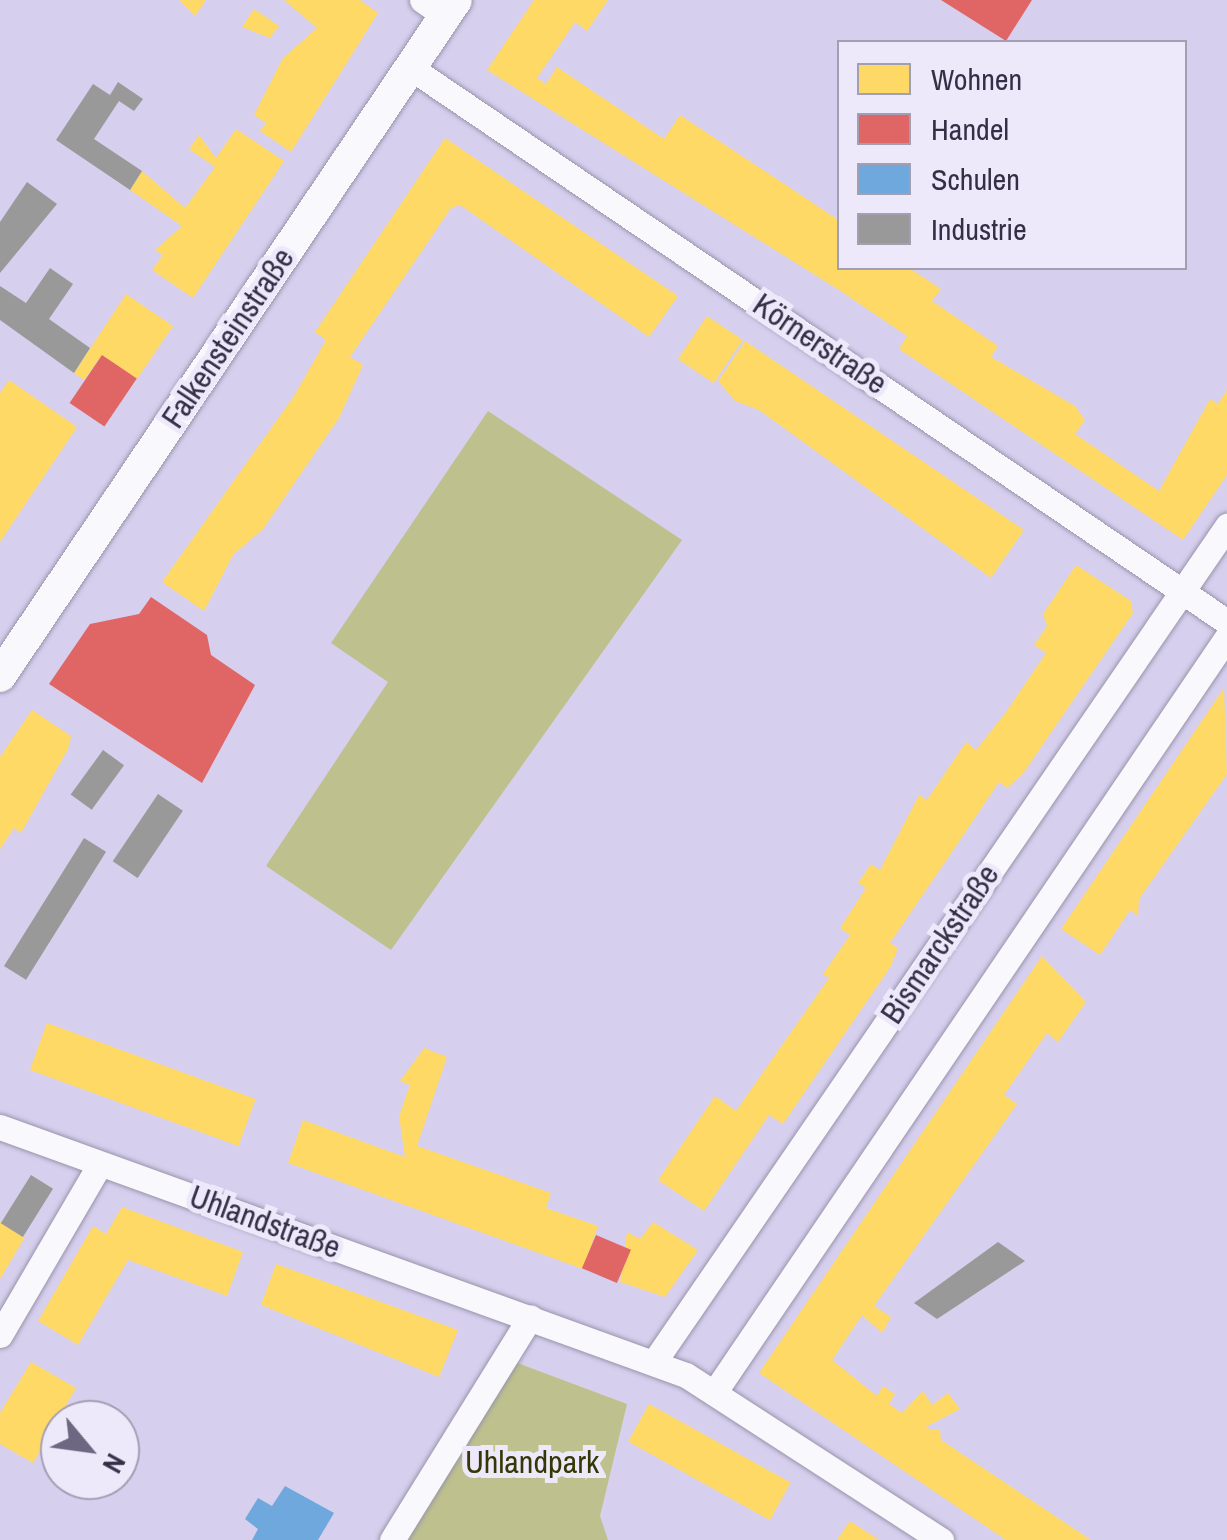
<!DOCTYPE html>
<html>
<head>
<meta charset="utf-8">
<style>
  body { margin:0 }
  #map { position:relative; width:1227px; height:1540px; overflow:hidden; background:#d6cfee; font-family:"Archivo Narrow",sans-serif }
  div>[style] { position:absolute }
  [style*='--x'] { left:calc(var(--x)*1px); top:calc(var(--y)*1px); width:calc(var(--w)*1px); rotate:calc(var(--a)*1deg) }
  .green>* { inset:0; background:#bec18d }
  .homes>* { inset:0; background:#ffd966; transform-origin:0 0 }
  .shops>* { inset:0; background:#e06666; transform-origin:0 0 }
  .schools>* { inset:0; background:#6fa8dc }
  .industry>* { inset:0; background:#999; transform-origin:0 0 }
  .roads { filter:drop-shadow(0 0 2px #9994ab) drop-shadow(0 0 2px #9994ab) }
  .minor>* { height:25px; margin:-12.5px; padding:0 12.5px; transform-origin:12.5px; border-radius:12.5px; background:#f9f8fc }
  .tertiary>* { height:32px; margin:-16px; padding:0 16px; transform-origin:16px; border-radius:16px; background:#f9f8fc }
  span { translate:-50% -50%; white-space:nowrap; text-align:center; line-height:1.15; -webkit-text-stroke:10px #ede9fb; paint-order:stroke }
  .street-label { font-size:32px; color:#342f46 }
  .park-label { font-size:32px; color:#343805 }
  .legend { position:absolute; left:837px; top:40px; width:350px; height:230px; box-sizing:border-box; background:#ede9fb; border:2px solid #a39fb3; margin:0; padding:12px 18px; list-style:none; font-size:30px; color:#342f46 }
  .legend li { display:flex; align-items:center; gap:20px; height:50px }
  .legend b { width:50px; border:2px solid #a39fb3 }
  .north { position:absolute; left:40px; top:1400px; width:100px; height:100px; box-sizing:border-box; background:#ede9fb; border:2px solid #a39fb3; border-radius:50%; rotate:119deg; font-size:28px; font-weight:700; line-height:40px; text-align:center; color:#342f46 }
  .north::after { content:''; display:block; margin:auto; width:35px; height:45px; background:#6d6781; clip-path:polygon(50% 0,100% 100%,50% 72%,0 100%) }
</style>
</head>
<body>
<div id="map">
  <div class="green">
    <div style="clip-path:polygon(488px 411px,682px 540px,391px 950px,266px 866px,388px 682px,331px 643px)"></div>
    <div style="clip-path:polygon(501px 1357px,627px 1404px,600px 1516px,608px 1540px,400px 1540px)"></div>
  </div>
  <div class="homes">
    <div style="clip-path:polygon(179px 0,206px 0,195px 16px)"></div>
    <div style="clip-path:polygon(284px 0,360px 0,378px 13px,291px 152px,260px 131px,266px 123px,254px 115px,283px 58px,317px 28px)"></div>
    <div style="clip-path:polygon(534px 0,608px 0,587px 31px,575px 22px,537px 78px,546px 84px,557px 67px,664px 139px,680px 115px,840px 221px,840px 268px,909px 268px,941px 289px,932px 301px,998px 346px,991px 357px,1075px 406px,1085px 420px,1075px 434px,1159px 491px,1210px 399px,1218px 404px,1227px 390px,1227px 475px,1183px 540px,899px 349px,907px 336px,839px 290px,487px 70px)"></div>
    <div style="clip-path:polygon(254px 9px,279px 26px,270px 38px,242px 27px)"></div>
    <div style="clip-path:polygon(236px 129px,284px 161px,193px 298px,152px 270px,163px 255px,155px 250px,182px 226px,130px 190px,142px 171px,185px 208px,215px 167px,189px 149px,199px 135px,216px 158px)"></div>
    <div style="clip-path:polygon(445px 138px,678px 296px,649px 337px,460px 205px,451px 208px,350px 357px,363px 365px,339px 418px,263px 529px,233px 555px,204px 611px,162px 582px,294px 396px,326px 340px,315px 332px)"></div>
    <div style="clip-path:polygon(126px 294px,173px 326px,137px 379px,102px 355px,84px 380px,74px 373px)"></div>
    <div style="left:707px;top:316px;width:43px;height:52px;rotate:34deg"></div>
    <div style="clip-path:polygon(745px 341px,1024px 530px,991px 578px,759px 410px,735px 401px,718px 381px)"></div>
    <div style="clip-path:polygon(9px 380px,77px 427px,0 542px,0 393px)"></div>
    <div style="clip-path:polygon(1076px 565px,1131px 601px,1133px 613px,1022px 775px,1007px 788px,999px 782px,956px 846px,890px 943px,898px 948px,891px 966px,783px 1124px,769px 1115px,704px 1211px,658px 1180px,715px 1096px,736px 1111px,829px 978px,823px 974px,850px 935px,840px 928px,866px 888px,858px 883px,871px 864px,880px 870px,919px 795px,927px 800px,966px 742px,976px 750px,1006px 712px,1046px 653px,1034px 645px,1047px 626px,1043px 614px)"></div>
    <div style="clip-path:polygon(1224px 688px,1227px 774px,1139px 899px,1138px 916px,1130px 910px,1100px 955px,1061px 929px)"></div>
    <div style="clip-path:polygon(32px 710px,71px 736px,68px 749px,21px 833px,14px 828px,0 849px,0 757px)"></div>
    <div style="clip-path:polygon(1042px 956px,1086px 1002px,1058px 1042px,1047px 1033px,1004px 1095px,1017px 1104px,874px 1306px,891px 1317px,882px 1333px,862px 1315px,832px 1360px,877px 1396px,883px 1386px,895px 1394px,889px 1404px,902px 1413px,923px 1391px,932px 1405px,948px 1393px,960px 1409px,924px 1428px,940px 1430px,941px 1440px,1091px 1540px,1006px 1540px,759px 1373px)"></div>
    <div style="left:47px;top:1023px;width:222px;height:50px;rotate:20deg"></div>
    <div style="clip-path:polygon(424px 1048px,447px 1057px,417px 1146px,551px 1193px,546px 1208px,598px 1226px,583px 1269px,288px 1163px,303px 1120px,405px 1157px,399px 1116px,410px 1085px,400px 1081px)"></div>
    <div style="clip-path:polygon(122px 1207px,243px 1252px,227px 1296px,128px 1260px,78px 1345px,38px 1321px,93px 1226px,106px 1234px)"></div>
    <div style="clip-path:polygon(0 1222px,25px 1237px,0 1279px)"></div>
    <div style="clip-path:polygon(653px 1222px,698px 1250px,665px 1297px,620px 1282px,627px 1232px,640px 1239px)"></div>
    <div style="clip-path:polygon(276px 1264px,458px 1330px,439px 1377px,261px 1305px)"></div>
    <div style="clip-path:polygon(31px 1362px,76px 1388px,33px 1463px,0 1444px,0 1413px)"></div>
    <div style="left:649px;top:1404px;width:162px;height:43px;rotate:29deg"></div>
    <div style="clip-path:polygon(850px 1521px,879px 1540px,837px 1540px)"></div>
  </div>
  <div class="shops">
    <div style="clip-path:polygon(941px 0,1032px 0,1006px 41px)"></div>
    <div style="left:102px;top:355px;width:42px;height:58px;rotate:34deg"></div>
    <div style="clip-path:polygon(151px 597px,207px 635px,211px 655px,255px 685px,202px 783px,49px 684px,90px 624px,139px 614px)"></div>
    <div style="left:596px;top:1235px;width:38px;height:36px;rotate:23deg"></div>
  </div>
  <div class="schools">
    <div style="clip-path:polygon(285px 1486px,334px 1513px,318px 1540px,252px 1540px,258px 1529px,245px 1519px,258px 1498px,272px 1506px)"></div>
  </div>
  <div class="industry">
    <div style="clip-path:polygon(118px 82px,143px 99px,134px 111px,119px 101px,94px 139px,142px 171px,130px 190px,56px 140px,93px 84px,110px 95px)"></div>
    <div style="clip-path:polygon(27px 182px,57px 204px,0 273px,0 222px)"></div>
    <div style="clip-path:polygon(50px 268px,73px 284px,49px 319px,90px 348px,74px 373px,0 320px,0 286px,26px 303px)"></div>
    <div style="left:103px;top:750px;width:26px;height:55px;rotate:36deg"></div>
    <div style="left:158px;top:794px;width:30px;height:81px;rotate:34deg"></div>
    <div style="left:84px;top:838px;width:26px;height:151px;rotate:32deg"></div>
    <div style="left:31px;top:1175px;width:26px;height:57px;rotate:32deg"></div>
    <div style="clip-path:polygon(998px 1242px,1025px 1261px,937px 1319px,914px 1303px)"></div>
  </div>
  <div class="roads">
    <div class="minor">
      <div style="--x:422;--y:0;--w:28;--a:35"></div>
      <div style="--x:411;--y:68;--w:986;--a:34.17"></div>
      <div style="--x:0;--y:1127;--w:729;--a:19.88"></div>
      <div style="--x:686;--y:1375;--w:304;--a:32.9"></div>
      <div style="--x:0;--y:1335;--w:198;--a:-59.7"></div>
      <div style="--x:654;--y:1362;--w:1014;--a:-55.57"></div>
      <div style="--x:716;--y:1390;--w:910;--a:-55.84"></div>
      <div style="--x:392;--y:1540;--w:262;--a:-58.2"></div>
    </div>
    <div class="tertiary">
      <div style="--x:0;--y:676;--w:815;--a:-56"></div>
    </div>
  </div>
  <div class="street-label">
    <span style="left:228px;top:338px;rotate:-56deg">Falkensteinstraße</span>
    <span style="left:820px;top:344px;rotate:34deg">Körnerstraße</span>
    <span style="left:940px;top:944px;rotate:-56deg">Bismarckstraße</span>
    <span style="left:265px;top:1222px;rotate:20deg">Uhlandstraße</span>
  </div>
  <div class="park-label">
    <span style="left:532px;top:1462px">Uhlandpark</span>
  </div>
  <ul class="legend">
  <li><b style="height:28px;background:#ffd966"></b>Wohnen</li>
  <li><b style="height:28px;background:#e06666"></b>Handel</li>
  <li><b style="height:28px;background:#6fa8dc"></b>Schulen</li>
  <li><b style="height:28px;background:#999"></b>Industrie</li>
  </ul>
  <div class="north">N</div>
</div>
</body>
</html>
